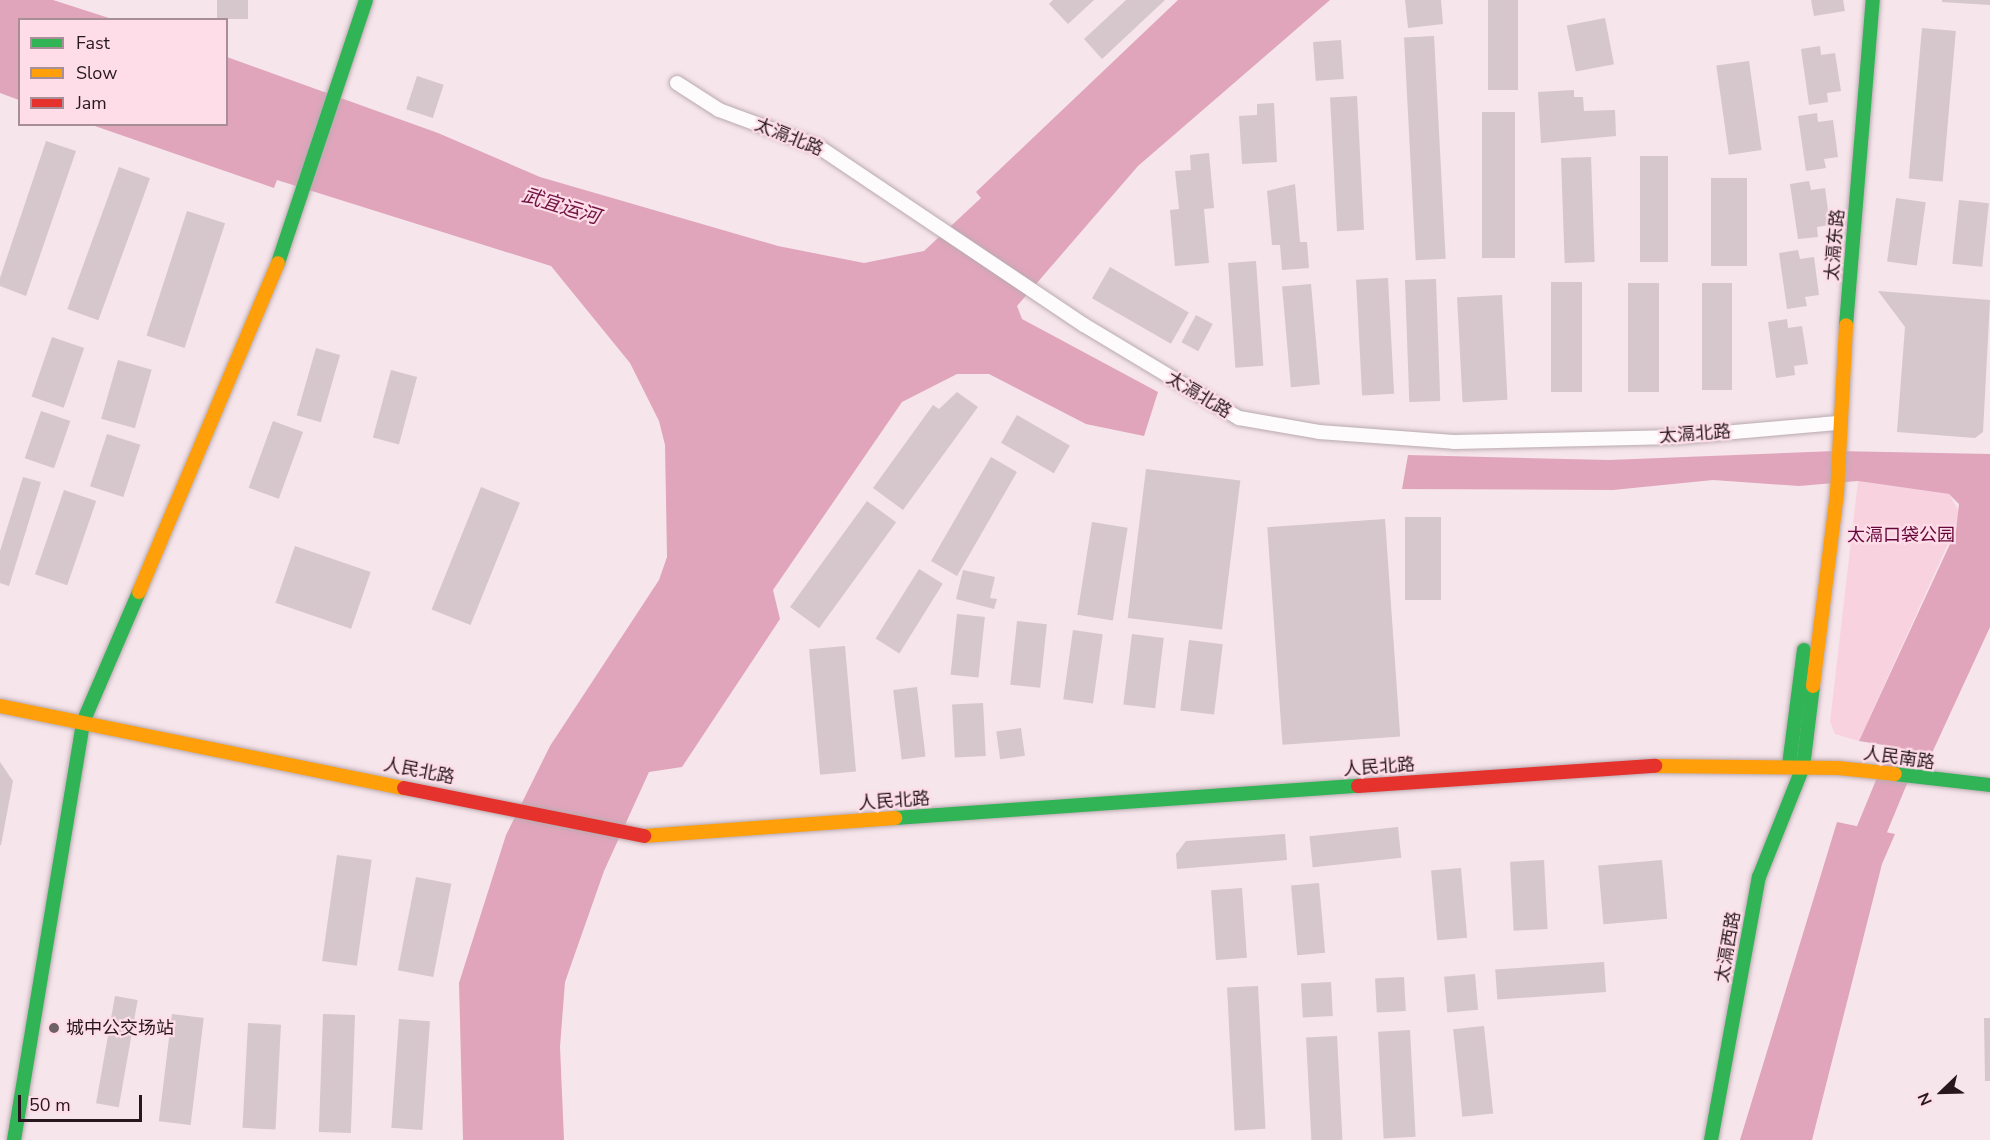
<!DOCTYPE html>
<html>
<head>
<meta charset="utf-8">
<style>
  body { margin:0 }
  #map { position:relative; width:1990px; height:1140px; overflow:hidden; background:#f6e5eb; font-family:"Nunito Sans","Noto Sans SC",sans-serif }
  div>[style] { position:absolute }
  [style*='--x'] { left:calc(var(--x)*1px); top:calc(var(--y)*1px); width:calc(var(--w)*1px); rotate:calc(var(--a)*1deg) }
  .green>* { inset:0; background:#f9d2df }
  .water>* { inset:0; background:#e0a5bb }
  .river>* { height:30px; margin:-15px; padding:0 15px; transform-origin:15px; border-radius:15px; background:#e0a5bb }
  .building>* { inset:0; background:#d6c7cc; transform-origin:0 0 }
  .roads { filter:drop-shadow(0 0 2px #b9aab0) drop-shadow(0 0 2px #b9aab0) }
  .street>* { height:14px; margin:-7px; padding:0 7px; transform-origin:7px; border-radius:7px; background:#fefbfc }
  .fast>* { height:14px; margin:-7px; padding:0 7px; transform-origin:7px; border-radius:7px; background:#30b455 }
  .slow>* { height:14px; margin:-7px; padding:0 7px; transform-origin:7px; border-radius:7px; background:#ff9f0a }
  .jam>* { height:14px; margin:-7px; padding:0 7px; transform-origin:7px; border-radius:7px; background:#e5322d }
  .dots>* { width:16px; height:16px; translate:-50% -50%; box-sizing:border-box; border:3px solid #fedde8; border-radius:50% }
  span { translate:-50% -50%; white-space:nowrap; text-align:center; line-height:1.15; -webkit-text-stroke:4.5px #fedde8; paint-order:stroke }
  .street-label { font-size:18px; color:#26181d }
  .park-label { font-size:18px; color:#660539 }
  .poi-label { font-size:18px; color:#26181d }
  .left { translate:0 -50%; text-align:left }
  .water-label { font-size:20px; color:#711443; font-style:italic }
  .legend { position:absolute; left:18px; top:18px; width:210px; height:108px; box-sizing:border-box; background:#fedde8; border:2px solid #a88e97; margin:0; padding:8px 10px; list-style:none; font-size:18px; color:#26181d }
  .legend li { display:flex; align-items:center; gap:12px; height:30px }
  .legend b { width:30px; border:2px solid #a88e97 }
  .north { position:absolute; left:1912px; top:1062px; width:60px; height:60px; -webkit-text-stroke:4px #fedde8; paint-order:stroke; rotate:247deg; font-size:16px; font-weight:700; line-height:24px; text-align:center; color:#26181d }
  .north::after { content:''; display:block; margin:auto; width:21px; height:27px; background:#26181d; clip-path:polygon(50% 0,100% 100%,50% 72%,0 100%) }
  .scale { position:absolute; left:18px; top:1095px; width:124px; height:27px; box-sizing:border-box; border:3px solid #26181d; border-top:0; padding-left:8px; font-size:18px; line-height:21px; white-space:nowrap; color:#26181d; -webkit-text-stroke:4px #fedde8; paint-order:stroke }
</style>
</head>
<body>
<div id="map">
  <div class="green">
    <div style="clip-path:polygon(1858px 481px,1949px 494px,1961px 515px,1859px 741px,1835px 734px,1830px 722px)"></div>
  </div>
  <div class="water">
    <div style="clip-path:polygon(0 0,53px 0,112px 19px,20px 20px,19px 100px,0 93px)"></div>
    <div style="clip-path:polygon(1178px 0,1330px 0,1138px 166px,1017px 306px,1022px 319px,1158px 392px,1144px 436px,1086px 424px,989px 374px,957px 374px,902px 402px,773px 590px,780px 619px,682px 767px,649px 772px,604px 871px,565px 982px,560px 1047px,564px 1140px,463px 1140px,459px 983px,506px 835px,550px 746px,659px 580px,667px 557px,665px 445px,659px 421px,630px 363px,551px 266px,277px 180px,274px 188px,92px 125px,226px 124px,227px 57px,438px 133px,540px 177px,778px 246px,864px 263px,924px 251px,981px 198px,976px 192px)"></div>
    <div style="clip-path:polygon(1835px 451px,1990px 454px,1990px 627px,1932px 753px,1859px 741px,1956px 531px,1959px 504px,1949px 494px,1858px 481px,1799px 486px,1713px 480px,1613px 490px,1402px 489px,1408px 455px,1609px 460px)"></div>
    <div style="clip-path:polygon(1837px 822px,1895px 834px,1882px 864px,1812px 1140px,1740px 1140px)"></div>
  </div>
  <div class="river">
    <div style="--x:1856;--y:868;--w:171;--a:-67.6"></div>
  </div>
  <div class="building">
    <div style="left:217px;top:0;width:31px;height:19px"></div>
    <div style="clip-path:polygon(1053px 0,1094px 0,1068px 24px,1049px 4px)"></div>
    <div style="clip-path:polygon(1126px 0,1165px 0,1102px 59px,1084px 39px)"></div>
    <div style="clip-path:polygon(1405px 0,1441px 0,1443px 24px,1408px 28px)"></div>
    <div style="left:1488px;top:0;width:30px;height:90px"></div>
    <div style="clip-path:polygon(1811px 0,1843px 0,1845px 11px,1814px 16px)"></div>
    <div style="clip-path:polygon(1942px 0,1990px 0,1990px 5px,1942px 2px)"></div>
    <div style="left:1605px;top:18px;width:47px;height:39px;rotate:79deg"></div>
    <div style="left:1922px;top:28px;width:34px;height:151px;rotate:5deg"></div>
    <div style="left:1434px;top:36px;width:223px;height:30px;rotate:87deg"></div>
    <div style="left:1341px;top:40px;width:39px;height:28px;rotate:86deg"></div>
    <div style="clip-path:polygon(1820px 46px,1821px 55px,1835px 53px,1841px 91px,1827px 93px,1828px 102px,1809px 105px,1801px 49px)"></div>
    <div style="left:1749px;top:61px;width:90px;height:33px;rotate:82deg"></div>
    <div style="left:417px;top:76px;width:28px;height:35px;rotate:18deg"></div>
    <div style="clip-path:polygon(1574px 90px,1574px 97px,1583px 97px,1584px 111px,1615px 110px,1616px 136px,1541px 143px,1538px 92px)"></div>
    <div style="left:1357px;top:96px;width:134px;height:27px;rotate:87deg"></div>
    <div style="clip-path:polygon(1274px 103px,1277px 162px,1242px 164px,1239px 116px,1257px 115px,1257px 104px)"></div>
    <div style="left:1482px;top:112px;width:33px;height:146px"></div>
    <div style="clip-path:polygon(1817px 113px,1818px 122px,1833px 120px,1838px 157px,1824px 159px,1826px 168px,1806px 171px,1798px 116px)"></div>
    <div style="clip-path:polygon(46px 141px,76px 151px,26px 296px,0 286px,0 278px)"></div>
    <div style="clip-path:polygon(1209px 153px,1214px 208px,1204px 209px,1209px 263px,1175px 266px,1170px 210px,1179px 209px,1175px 171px,1191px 170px,1190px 155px)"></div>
    <div style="left:1640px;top:156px;width:28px;height:106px"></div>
    <div style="left:1591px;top:157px;width:105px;height:30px;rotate:88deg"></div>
    <div style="left:119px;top:167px;width:33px;height:151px;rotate:20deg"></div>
    <div style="left:1711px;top:178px;width:36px;height:88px"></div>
    <div style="clip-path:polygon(1809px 181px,1811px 190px,1825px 188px,1830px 225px,1817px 227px,1818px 237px,1798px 239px,1790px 184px)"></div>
    <div style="clip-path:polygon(1295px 184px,1300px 242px,1307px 242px,1309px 268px,1282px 270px,1280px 245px,1272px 245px,1267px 191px)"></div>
    <div style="left:1896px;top:198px;width:30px;height:64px;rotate:8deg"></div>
    <div style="left:1959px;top:200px;width:30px;height:64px;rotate:6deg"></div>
    <div style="left:187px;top:211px;width:40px;height:131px;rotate:18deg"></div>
    <div style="clip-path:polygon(1798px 250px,1800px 259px,1814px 257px,1819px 295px,1805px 297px,1807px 306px,1787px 309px,1779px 253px)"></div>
    <div style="left:1256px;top:261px;width:105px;height:28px;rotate:86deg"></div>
    <div style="left:1110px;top:267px;width:91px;height:36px;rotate:30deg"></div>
    <div style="left:1388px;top:278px;width:116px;height:32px;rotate:87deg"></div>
    <div style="left:1436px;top:279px;width:122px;height:31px;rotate:88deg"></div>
    <div style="left:1551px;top:282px;width:31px;height:110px"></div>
    <div style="left:1628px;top:283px;width:31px;height:109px"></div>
    <div style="left:1702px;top:283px;width:30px;height:107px"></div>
    <div style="left:1311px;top:284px;width:101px;height:29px;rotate:85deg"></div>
    <div style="clip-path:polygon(1878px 291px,1990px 300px,1983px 432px,1975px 438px,1897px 432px,1905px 327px)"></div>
    <div style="left:1502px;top:295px;width:105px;height:45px;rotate:87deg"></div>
    <div style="left:1196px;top:315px;width:19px;height:31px;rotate:28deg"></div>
    <div style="clip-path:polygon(1787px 319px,1788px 328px,1802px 326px,1808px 364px,1794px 366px,1795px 375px,1776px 378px,1768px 322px)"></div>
    <div style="left:52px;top:337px;width:34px;height:63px;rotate:19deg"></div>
    <div style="left:316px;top:348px;width:25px;height:70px;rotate:16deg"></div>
    <div style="left:118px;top:360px;width:35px;height:61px;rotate:16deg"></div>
    <div style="left:391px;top:370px;width:27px;height:70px;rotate:15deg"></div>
    <div style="clip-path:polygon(957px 392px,978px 407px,903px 510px,873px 488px,933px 405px,939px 409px)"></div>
    <div style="left:41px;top:411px;width:31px;height:50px;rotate:19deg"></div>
    <div style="left:1017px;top:415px;width:61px;height:32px;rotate:30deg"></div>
    <div style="left:273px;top:421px;width:32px;height:71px;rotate:20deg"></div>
    <div style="left:107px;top:434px;width:35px;height:55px;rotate:18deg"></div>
    <div style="left:991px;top:457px;width:30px;height:120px;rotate:30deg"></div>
    <div style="left:1146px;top:469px;width:95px;height:150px;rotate:7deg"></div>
    <div style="clip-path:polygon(23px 477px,41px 482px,9px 586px,0 583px,0 551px)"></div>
    <div style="left:481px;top:487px;width:42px;height:132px;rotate:22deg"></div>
    <div style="left:64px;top:490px;width:34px;height:89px;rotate:19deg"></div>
    <div style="left:867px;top:501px;width:36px;height:131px;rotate:36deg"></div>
    <div style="left:1405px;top:517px;width:36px;height:83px"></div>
    <div style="left:1385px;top:519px;width:218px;height:118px;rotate:86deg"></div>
    <div style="left:1092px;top:522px;width:36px;height:94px;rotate:9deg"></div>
    <div style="left:295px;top:546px;width:80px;height:60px;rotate:19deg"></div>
    <div style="left:919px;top:569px;width:28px;height:82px;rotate:32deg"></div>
    <div style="clip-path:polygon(963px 570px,995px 577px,990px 598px,997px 599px,994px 609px,956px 599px)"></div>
    <div style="left:957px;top:614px;width:28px;height:61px;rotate:6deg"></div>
    <div style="left:1017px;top:621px;width:30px;height:64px;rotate:6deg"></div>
    <div style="left:1073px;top:630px;width:30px;height:70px;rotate:8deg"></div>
    <div style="left:1132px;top:634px;width:32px;height:71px;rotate:7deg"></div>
    <div style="left:1189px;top:640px;width:34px;height:71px;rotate:7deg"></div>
    <div style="left:845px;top:646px;width:126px;height:36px;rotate:85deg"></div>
    <div style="left:917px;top:687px;width:70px;height:24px;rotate:83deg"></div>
    <div style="left:983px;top:703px;width:53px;height:31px;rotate:87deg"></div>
    <div style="left:1021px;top:728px;width:28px;height:25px;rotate:82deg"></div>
    <div style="clip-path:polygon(0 762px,13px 781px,1px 845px,0 845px)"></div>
    <div style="left:1398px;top:827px;width:31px;height:89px;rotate:84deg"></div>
    <div style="clip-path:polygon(1285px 834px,1287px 860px,1177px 869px,1176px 854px,1186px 841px)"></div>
    <div style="left:337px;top:855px;width:35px;height:107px;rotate:8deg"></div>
    <div style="left:1544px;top:860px;width:69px;height:34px;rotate:87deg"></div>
    <div style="left:1662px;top:860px;width:59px;height:64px;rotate:85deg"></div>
    <div style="left:1461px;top:868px;width:70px;height:30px;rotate:85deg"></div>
    <div style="left:416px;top:877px;width:36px;height:95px;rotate:11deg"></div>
    <div style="left:1319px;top:883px;width:70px;height:28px;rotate:85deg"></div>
    <div style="left:1242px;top:888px;width:70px;height:31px;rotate:86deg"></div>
    <div style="left:1604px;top:962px;width:30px;height:109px;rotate:86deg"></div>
    <div style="left:1475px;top:974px;width:36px;height:31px;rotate:85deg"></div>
    <div style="left:1404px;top:977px;width:34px;height:29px;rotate:87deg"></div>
    <div style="left:1331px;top:982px;width:34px;height:30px;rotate:87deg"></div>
    <div style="left:1258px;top:986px;width:143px;height:31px;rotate:87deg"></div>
    <div style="left:115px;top:996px;width:23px;height:109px;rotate:10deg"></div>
    <div style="left:172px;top:1014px;width:32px;height:108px;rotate:7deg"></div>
    <div style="left:323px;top:1014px;width:32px;height:118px;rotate:2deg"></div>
    <div style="clip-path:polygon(1984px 1018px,1990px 1018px,1990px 1081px,1985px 1081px)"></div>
    <div style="left:399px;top:1019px;width:31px;height:109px;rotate:4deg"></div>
    <div style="left:248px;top:1023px;width:33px;height:105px;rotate:3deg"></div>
    <div style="left:1484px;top:1026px;width:88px;height:31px;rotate:84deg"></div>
    <div style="left:1410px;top:1030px;width:107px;height:32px;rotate:87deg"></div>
    <div style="left:1337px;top:1036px;width:104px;height:31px;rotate:87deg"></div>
  </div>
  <div class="roads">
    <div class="street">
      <div style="--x:677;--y:83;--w:50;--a:32.7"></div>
      <div style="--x:719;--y:110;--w:107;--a:20.3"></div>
      <div style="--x:819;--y:147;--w:319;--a:33.9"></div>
      <div style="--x:1084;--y:325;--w:181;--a:31"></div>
      <div style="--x:1239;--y:418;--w:81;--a:9.9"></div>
      <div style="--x:1319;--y:432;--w:135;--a:4.2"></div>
      <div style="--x:1454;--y:442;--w:223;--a:-1.3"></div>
      <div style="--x:1677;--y:437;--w:162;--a:-5"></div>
    </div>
    <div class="fast">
      <div style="--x:278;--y:263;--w:277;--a:-71.5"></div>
      <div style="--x:1846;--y:325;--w:326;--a:-85.3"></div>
      <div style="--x:1789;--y:765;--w:116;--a:-82.6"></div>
      <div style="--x:1895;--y:774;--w:96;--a:6.6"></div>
      <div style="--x:895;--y:818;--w:464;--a:-4"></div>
      <div style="--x:14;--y:1140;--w:424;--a:-80.6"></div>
      <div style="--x:83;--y:722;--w:142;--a:-66.7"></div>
      <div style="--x:1711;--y:1140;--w:267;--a:-79.7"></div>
      <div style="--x:1759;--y:877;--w:118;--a:-68.2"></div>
      <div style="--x:1803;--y:767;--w:82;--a:-83"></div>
    </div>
    <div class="slow">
      <div style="--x:139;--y:592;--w:357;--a:-67.1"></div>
      <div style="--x:1813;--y:686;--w:194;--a:-82.9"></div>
      <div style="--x:1837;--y:493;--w:168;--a:-86.9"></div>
      <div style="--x:0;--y:706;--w:412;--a:11.5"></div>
      <div style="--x:1655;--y:766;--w:183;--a:0.6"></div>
      <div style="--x:1838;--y:768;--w:57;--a:6"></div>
      <div style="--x:644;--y:836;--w:252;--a:-4.1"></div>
    </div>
    <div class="jam">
      <div style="--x:1358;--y:786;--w:298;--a:-3.9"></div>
      <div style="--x:404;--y:788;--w:245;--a:11.3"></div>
    </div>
  </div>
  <div class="dots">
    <div style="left:54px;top:1028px;background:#6f6065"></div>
  </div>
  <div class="street-label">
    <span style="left:789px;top:137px;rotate:22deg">太滆北路</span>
    <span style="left:1835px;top:245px;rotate:-85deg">太滆东路</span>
    <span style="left:1199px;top:395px;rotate:31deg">太滆北路</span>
    <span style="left:1695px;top:434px;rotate:-4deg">太滆北路</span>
    <span style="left:1899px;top:758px;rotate:8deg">人民南路</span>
    <span style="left:1379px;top:767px;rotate:-4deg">人民北路</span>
    <span style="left:419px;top:771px;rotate:11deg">人民北路</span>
    <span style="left:894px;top:801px;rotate:-4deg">人民北路</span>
    <span style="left:1728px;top:947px;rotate:-80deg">太滆西路</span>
  </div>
  <div class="park-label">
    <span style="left:1901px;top:535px">太滆口袋公园</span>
  </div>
  <div class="poi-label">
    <span class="left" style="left:66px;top:1028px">城中公交场站</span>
  </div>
  <div class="water-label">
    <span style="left:561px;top:206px;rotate:17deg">武宜运河</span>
  </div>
  <ul class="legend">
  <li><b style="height:8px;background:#30b455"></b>Fast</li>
  <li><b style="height:8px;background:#ff9f0a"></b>Slow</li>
  <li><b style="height:8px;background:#e5322d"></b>Jam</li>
  </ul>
  <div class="north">N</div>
  <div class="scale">50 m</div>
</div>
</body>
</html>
